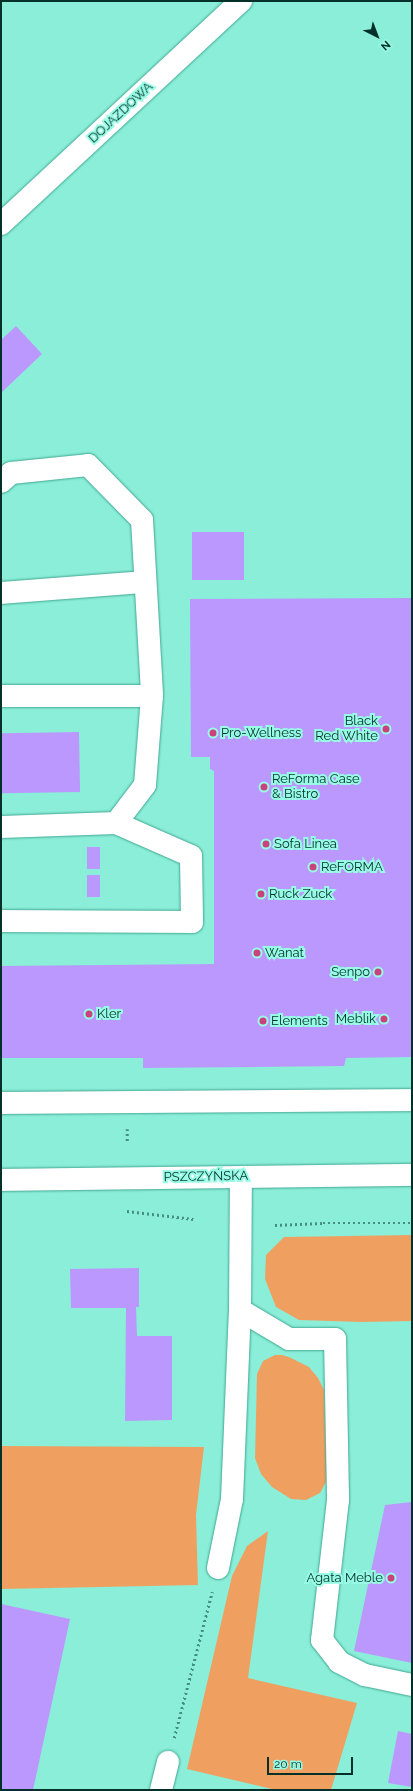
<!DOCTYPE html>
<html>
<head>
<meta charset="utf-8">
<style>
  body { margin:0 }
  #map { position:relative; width:413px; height:1791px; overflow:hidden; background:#8beed8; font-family:Raleway,sans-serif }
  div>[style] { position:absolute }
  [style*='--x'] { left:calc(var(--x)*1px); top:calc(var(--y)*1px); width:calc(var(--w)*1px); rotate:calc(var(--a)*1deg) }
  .green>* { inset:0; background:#efa061 }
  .building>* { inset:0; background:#ba98fe; transform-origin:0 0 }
  .path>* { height:2.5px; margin-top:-1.25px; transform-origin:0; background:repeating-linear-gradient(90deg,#468e80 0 2px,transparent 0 5px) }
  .roads { filter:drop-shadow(0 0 1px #41a793) drop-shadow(0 0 1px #41a793) }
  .minor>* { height:22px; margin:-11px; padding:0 11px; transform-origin:11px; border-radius:11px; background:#fff }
  .major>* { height:22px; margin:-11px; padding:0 11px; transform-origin:11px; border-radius:11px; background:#fff }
  .dots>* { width:11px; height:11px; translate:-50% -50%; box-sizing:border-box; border:2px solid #98fbe5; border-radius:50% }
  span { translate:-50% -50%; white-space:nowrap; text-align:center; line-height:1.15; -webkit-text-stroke:4px #98fbe5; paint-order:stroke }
  .street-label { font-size:13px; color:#033129 }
  .poi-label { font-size:13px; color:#033129 }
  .right { translate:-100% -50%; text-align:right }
  .left { translate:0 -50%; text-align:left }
  .frame { position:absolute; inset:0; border:2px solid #033129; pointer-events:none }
  .north { position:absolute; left:357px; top:16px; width:40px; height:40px; -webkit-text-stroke:3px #98fbe5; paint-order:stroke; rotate:138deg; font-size:11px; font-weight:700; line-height:16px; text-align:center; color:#033129 }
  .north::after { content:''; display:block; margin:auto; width:14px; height:18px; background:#033129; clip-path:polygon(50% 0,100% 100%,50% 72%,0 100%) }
  .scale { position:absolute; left:267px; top:1757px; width:86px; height:18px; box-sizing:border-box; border:2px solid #033129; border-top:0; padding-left:5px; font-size:12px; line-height:14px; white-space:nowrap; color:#033129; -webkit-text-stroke:3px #98fbe5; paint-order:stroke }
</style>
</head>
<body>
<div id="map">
  <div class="green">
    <div style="clip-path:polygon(412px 1235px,412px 1321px,362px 1322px,299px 1320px,276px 1307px,265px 1279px,266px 1255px,284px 1237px)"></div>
    <div style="clip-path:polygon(275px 1355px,282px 1355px,289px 1357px,309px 1367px,318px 1378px,324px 1390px,327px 1480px,320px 1493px,306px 1500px,291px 1499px,272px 1487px,261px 1474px,255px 1458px,257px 1374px,263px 1361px)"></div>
    <div style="clip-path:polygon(1px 1446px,204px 1447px,196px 1515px,198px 1585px,1px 1589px)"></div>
    <div style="clip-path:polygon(268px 1531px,248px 1678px,357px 1703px,331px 1790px,276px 1790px,187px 1769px,232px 1576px,247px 1546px)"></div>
  </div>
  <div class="building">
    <div style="clip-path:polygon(16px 326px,42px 354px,1px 393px,1px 340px)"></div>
    <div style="left:192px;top:532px;width:52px;height:48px"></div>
    <div style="clip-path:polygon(412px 598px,412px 1057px,346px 1058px,344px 1066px,143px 1068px,143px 1058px,1px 1058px,1px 966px,214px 964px,214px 771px,210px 769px,210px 757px,191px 757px,190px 599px)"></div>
    <div style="left:79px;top:732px;width:60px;height:78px;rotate:89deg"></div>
    <div style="left:87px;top:847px;width:13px;height:22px"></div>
    <div style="left:87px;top:875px;width:13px;height:22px"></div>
    <div style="clip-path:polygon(139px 1268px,139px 1307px,136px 1307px,137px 1336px,172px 1336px,172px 1420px,125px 1421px,126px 1308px,71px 1308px,70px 1269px)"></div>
    <div style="clip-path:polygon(412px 1502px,412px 1663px,354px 1651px,385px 1505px)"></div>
    <div style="clip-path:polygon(1px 1604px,70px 1619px,33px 1790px,1px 1790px)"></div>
    <div style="clip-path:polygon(398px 1731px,412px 1734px,412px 1787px,388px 1783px)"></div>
  </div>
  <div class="path">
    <div style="--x:127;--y:1141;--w:12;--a:-90"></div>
    <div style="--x:127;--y:1211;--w:67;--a:6.8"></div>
    <div style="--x:275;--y:1225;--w:48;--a:-2.4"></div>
    <div style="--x:323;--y:1223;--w:89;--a:0"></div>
    <div style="--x:174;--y:1738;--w:151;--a:-75.4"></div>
  </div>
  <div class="roads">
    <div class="minor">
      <div style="--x:1;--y:224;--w:328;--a:-42.9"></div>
      <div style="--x:1;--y:482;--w:13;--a:-42"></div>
      <div style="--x:11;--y:473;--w:77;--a:-5.9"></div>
      <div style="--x:88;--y:465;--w:77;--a:45.5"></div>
      <div style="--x:142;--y:520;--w:176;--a:86.7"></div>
      <div style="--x:152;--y:696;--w:89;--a:94.5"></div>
      <div style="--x:145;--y:785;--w:48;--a:127.3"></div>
      <div style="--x:1;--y:593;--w:144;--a:-4.4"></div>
      <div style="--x:1;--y:696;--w:151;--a:0"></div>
      <div style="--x:1;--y:827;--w:115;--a:-2"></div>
      <div style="--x:116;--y:823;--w:82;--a:23.7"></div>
      <div style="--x:191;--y:856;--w:66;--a:89.1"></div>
      <div style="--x:192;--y:922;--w:191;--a:-179.7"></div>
      <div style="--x:1;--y:1103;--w:411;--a:-0.4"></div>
      <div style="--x:240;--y:1310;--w:57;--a:30.6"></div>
      <div style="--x:289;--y:1339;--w:46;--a:0"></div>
      <div style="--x:335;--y:1339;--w:161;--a:88.9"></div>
      <div style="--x:338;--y:1500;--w:141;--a:96.5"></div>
      <div style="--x:322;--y:1640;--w:28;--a:52"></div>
      <div style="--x:339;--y:1662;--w:29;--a:27"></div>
      <div style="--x:365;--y:1675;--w:48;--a:12"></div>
      <div style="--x:218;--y:1568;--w:70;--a:-78.5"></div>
      <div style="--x:232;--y:1499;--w:189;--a:-87.6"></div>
      <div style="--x:240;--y:1310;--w:133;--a:-89.6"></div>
      <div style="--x:161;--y:1790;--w:29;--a:-76"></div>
    </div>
    <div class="major">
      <div style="--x:1;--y:1180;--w:411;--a:-0.7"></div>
    </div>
  </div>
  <div class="dots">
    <div style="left:386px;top:729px;background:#ca417c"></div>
    <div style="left:213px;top:733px;background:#ca417c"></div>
    <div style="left:264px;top:787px;background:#ca417c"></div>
    <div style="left:266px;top:844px;background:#ca417c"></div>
    <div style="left:313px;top:867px;background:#ca417c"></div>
    <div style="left:261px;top:894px;background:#ca417c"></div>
    <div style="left:257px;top:953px;background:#ca417c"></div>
    <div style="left:378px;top:972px;background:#ca417c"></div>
    <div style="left:89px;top:1014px;background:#ca417c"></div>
    <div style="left:384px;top:1019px;background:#ca417c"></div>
    <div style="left:263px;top:1021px;background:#ca417c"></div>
    <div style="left:391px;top:1578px;background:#ca417c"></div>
  </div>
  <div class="street-label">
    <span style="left:121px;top:113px;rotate:-43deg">DOJAZDOWA</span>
    <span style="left:206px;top:1177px;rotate:-1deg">PSZCZYŃSKA</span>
  </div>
  <div class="poi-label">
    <span class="right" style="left:378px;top:729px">Black<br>Red White</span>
    <span class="left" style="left:221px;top:733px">Pro-Wellness</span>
    <span class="left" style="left:272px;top:787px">ReForma Case<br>&amp; Bistro</span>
    <span class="left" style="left:274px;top:844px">Sofa Linea</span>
    <span class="left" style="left:321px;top:867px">ReFORMA</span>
    <span class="left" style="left:269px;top:894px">Ruck Zuck</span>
    <span class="left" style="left:265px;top:953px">Wanat</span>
    <span class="right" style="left:370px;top:972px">Senpo</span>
    <span class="left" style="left:97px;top:1014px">Kler</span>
    <span class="right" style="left:376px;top:1019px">Meblik</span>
    <span class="left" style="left:271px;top:1021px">Elements</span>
    <span class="right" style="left:383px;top:1578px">Agata Meble</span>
  </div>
  <div class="frame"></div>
  <div class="north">N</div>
  <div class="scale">20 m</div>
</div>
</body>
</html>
